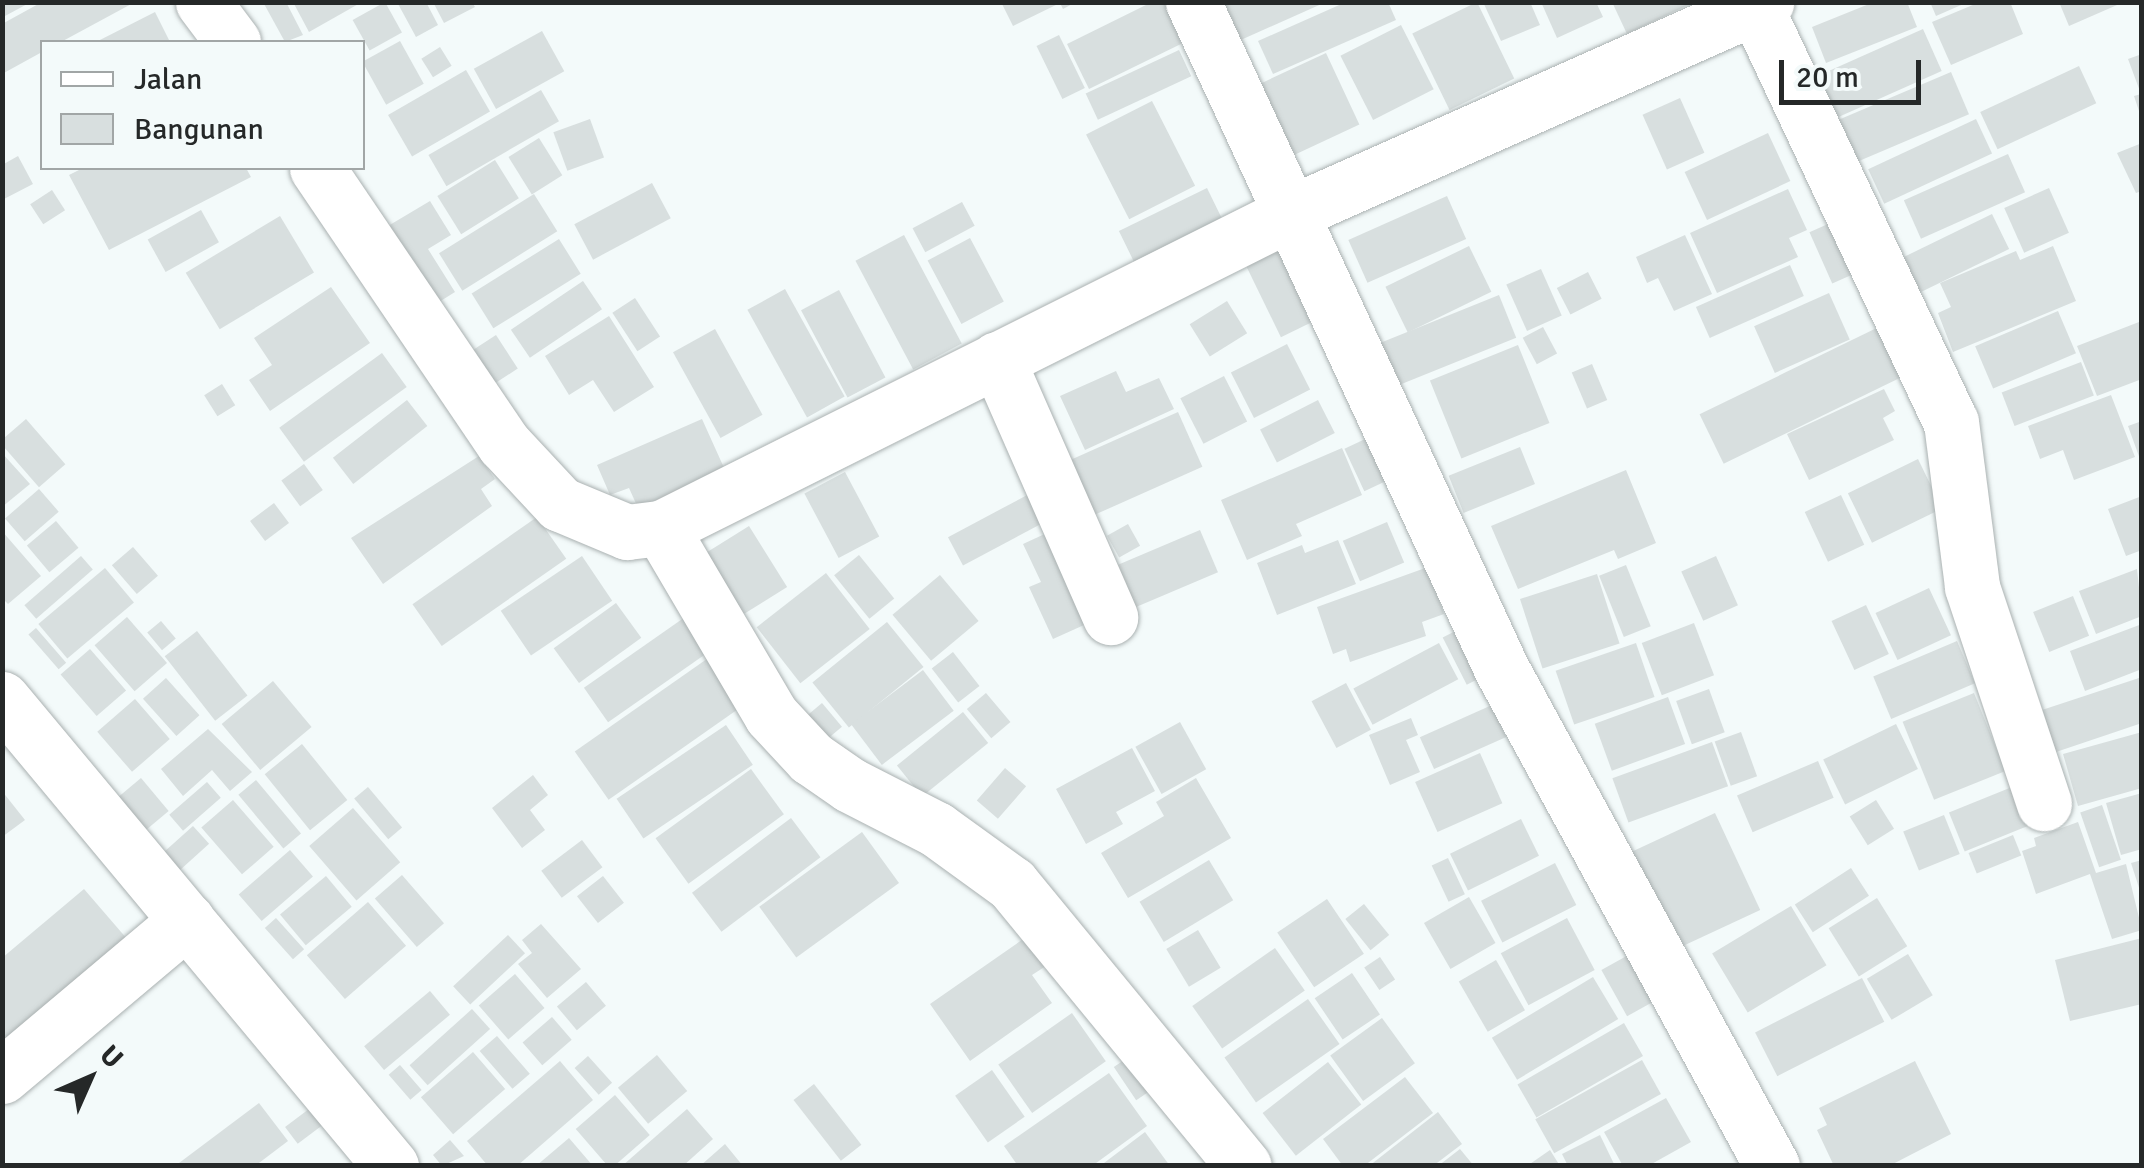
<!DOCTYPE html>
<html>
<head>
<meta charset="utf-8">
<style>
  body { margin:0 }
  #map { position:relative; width:2144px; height:1168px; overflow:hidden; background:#f3fafa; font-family:Signika,sans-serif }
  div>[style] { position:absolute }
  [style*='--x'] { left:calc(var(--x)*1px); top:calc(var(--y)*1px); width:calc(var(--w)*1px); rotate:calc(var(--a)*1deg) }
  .building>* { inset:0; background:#d8dfdf; transform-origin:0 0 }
  .roads { filter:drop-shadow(0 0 2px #aab1b1) drop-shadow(0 0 2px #aab1b1) }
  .street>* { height:55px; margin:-27.5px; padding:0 27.5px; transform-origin:27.5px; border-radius:27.5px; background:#fff }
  span { translate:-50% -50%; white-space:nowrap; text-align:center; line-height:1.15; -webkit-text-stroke:9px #f3fafa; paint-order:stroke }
  .frame { position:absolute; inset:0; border:5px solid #252828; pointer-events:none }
  .legend { position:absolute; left:40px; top:40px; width:325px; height:130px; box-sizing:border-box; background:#f3fafa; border:2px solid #a1a6a6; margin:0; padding:12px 18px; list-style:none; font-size:30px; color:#252828 }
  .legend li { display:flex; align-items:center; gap:20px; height:50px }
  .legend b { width:50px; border:2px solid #a1a6a6 }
  .north { position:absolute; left:40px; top:1028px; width:100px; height:100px; -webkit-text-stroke:8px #f3fafa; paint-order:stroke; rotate:45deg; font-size:28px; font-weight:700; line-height:40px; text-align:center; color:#252828 }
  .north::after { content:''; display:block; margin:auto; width:35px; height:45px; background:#252828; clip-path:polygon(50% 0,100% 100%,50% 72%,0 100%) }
  .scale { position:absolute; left:1779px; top:60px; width:142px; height:45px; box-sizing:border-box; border:5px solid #252828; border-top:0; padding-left:12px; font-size:30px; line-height:35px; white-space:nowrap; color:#252828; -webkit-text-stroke:8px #f3fafa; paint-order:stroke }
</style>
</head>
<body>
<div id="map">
  <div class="building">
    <div style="clip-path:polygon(2px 2px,31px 2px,5px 16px)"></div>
    <div style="clip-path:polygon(42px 2px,135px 2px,61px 42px,42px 42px,42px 52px,2px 74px,2px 24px)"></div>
    <div style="clip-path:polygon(263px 2px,286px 2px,303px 35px,285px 42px)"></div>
    <div style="clip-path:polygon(293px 2px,362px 2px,309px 32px)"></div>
    <div style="left:385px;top:2px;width:35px;height:37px;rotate:61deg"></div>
    <div style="clip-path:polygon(397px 2px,426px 2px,438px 25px,416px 37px)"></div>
    <div style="clip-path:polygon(433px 2px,472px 2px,475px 7px,444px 23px)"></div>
    <div style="clip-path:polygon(1001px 2px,1076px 2px,1063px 9px,1060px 3px,1013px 26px)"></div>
    <div style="clip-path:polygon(1152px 2px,1166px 2px,1185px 42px,1089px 89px,1067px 44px)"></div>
    <div style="clip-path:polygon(1217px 2px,1326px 2px,1234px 43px)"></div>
    <div style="clip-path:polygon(1346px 2px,1388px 2px,1396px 20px,1273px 74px,1258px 41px)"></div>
    <div style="left:1477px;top:2px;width:85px;height:72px;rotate:64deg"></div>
    <div style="clip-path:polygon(1483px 2px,1530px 2px,1540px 25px,1501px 41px)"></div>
    <div style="clip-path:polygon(1541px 2px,1596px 2px,1603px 17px,1557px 38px)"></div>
    <div style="clip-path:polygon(1612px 2px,1694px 2px,1627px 34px)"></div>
    <div style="clip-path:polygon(1874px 2px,1907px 2px,1917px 27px,1826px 63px,1812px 27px)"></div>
    <div style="clip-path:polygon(1930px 2px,1968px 2px,1936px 16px)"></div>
    <div style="clip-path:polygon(1980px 2px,2010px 2px,2023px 34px,1951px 65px,1932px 22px)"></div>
    <div style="clip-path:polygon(2059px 2px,2124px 2px,2069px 26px)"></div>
    <div style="clip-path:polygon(155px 12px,170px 42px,96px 42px)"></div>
    <div style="left:1401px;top:25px;width:72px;height:68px;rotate:63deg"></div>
    <div style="left:1923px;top:29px;width:46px;height:121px;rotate:66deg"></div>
    <div style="left:542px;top:31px;width:46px;height:78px;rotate:61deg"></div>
    <div style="left:1059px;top:35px;width:59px;height:25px;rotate:64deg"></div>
    <div style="left:400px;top:41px;width:49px;height:43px;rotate:61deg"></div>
    <div style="left:440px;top:47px;width:22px;height:22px;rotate:58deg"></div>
    <div style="left:1179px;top:50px;width:29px;height:103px;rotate:65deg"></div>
    <div style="left:1326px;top:53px;width:79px;height:85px;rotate:65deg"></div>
    <div style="clip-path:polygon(2142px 54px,2142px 117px,2141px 117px,2134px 96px,2141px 94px,2128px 59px)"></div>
    <div style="left:2079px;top:66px;width:41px;height:109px;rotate:65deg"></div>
    <div style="left:466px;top:70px;width:48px;height:90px;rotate:60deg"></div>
    <div style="left:1951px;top:72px;width:46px;height:122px;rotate:67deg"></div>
    <div style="left:541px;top:90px;width:36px;height:130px;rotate:60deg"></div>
    <div style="left:1680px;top:98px;width:60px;height:41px;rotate:66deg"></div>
    <div style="left:1152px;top:101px;width:95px;height:74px;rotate:63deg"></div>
    <div style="left:590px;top:119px;width:41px;height:39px;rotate:70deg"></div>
    <div style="left:1976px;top:119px;width:38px;height:119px;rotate:65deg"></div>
    <div style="left:1768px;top:133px;width:53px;height:92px;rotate:65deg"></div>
    <div style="left:539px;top:138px;width:44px;height:36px;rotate:58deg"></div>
    <div style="clip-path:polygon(2142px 143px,2142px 191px,2136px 193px,2117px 153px)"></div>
    <div style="left:2008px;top:154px;width:42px;height:114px;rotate:66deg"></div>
    <div style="clip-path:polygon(18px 156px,33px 184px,2px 200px,2px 165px)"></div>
    <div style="left:495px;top:160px;width:45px;height:68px;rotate:58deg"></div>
    <div style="clip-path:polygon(83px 168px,246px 168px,251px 177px,109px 250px,69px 175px)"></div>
    <div style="left:652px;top:183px;width:40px;height:88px;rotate:62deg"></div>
    <div style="left:1207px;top:188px;width:49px;height:98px;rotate:64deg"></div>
    <div style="left:2049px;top:188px;width:49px;height:49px;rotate:66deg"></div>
    <div style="clip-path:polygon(1788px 189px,1807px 230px,1789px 238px,1798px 257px,1717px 293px,1690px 233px)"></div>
    <div style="left:52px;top:190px;width:24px;height:26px;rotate:57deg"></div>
    <div style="left:534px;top:194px;width:44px;height:112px;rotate:58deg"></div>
    <div style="left:1447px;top:196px;width:47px;height:108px;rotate:66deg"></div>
    <div style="clip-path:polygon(430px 201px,451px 235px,428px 249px,455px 292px,431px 307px,383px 229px)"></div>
    <div style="left:962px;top:202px;width:27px;height:56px;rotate:62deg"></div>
    <div style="left:201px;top:210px;width:37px;height:61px;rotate:61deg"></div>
    <div style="left:1992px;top:214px;width:39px;height:114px;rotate:64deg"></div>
    <div style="left:280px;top:216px;width:66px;height:110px;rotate:59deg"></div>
    <div style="left:1846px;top:216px;width:56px;height:40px;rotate:66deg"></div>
    <div style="left:904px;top:235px;width:123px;height:55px;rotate:62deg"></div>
    <div style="clip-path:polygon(1685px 235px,1712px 294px,1674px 311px,1658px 278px,1647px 283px,1636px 257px)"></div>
    <div style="left:970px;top:238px;width:72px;height:48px;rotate:62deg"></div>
    <div style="left:559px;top:239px;width:41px;height:103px;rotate:58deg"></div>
    <div style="left:1289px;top:242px;width:82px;height:49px;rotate:64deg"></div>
    <div style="left:1469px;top:246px;width:51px;height:93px;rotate:64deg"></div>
    <div style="clip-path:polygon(2053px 246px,2076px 301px,1953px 352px,1938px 313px,1951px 307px,1940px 283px,2016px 251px,2020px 260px)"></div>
    <div style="left:1790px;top:265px;width:34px;height:103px;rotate:66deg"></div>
    <div style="left:1541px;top:269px;width:51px;height:38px;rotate:66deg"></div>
    <div style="left:1588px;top:272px;width:30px;height:35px;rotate:63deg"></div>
    <div style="left:583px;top:281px;width:34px;height:87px;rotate:56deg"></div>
    <div style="clip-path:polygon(331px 287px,370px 343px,270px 411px,249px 380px,272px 365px,254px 338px)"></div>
    <div style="left:785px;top:289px;width:123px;height:43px;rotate:61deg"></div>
    <div style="left:839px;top:290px;width:99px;height:43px;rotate:62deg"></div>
    <div style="left:1829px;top:293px;width:51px;height:82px;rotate:66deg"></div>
    <div style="left:1499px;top:295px;width:46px;height:129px;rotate:68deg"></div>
    <div style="left:635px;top:298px;width:46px;height:27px;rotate:57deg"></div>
    <div style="left:1227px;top:301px;width:38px;height:44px;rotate:58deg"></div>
    <div style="left:2058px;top:311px;width:46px;height:90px;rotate:67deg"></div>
    <div style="clip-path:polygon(609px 316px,654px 387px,614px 412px,593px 380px,569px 395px,545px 356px)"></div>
    <div style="left:1891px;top:321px;width:55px;height:213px;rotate:64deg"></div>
    <div style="clip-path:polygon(2139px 322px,2142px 379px,2097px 396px,2077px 346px)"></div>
    <div style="left:1543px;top:327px;width:30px;height:23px;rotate:62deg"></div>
    <div style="left:715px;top:329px;width:98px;height:48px;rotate:61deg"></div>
    <div style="left:496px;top:335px;width:40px;height:28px;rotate:57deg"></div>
    <div style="left:1287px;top:344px;width:51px;height:63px;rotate:63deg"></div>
    <div style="left:1518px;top:345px;width:84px;height:95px;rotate:68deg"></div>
    <div style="left:382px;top:353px;width:42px;height:127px;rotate:54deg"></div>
    <div style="left:2081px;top:362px;width:36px;height:85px;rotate:69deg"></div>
    <div style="left:1592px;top:364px;width:39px;height:22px;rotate:67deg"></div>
    <div style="clip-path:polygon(1116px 371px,1126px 392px,1159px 378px,1174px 409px,1085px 450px,1060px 396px)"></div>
    <div style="left:1224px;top:376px;width:51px;height:49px;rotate:63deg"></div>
    <div style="left:222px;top:384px;width:25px;height:21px;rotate:58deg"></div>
    <div style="clip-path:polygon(1884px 389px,1895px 411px,1883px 418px,1894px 440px,1809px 480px,1787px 434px)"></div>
    <div style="clip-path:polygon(2111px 395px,2135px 457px,2074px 480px,2063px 450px,2040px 459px,2028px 426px)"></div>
    <div style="left:407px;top:400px;width:33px;height:94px;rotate:52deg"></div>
    <div style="left:1318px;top:400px;width:37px;height:65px;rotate:63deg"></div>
    <div style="left:1178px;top:412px;width:60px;height:121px;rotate:66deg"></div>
    <div style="left:26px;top:419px;width:60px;height:35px;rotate:49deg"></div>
    <div style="clip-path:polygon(702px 419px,725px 470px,638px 508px,629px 488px,610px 495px,597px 465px)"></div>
    <div style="clip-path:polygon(2142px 421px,2142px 462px,2141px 462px,2128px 426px)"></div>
    <div style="left:1378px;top:433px;width:47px;height:37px;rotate:65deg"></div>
    <div style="left:1520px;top:447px;width:40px;height:77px;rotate:68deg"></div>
    <div style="clip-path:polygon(1342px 448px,1362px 495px,1296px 524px,1302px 536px,1247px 560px,1221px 500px)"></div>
    <div style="clip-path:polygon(2px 453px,30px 484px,2px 507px)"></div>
    <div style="clip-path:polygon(479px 456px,495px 479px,481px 489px,492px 506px,383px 584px,351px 538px)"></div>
    <div style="left:1918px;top:459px;width:55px;height:78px;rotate:64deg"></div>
    <div style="left:304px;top:464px;width:32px;height:28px;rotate:54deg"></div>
    <div style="clip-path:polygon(1626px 470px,1656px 543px,1618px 559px,1614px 550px,1518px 589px,1491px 526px)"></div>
    <div style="left:845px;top:472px;width:73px;height:46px;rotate:62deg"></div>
    <div style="left:39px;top:489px;width:30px;height:45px;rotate:49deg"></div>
    <div style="left:1031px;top:493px;width:32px;height:94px;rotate:62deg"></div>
    <div style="left:1841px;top:495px;width:55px;height:40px;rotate:65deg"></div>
    <div style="clip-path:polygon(2142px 496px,2142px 550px,2126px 556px,2108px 509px)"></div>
    <div style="left:274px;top:503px;width:25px;height:30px;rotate:53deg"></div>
    <div style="left:537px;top:517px;width:51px;height:152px;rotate:55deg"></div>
    <div style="left:56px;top:521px;width:35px;height:38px;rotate:50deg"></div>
    <div style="left:1387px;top:522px;width:44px;height:48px;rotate:67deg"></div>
    <div style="left:1128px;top:524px;width:25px;height:24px;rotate:61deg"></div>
    <div style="left:749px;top:526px;width:72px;height:51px;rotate:58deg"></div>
    <div style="clip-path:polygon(1062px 526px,1104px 616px,1053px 639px,1029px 587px,1041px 582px,1023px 544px)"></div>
    <div style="left:1200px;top:530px;width:46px;height:89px;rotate:67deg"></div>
    <div style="clip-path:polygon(2px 531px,41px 576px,8px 604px,2px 598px)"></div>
    <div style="clip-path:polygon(1338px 540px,1356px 584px,1277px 615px,1257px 563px,1302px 545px,1305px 553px)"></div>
    <div style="left:133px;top:547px;width:38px;height:28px;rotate:49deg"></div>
    <div style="left:859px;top:555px;width:56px;height:32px;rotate:51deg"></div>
    <div style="left:81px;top:556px;width:18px;height:75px;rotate:49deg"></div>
    <div style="left:582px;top:556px;width:54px;height:98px;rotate:56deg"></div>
    <div style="left:1716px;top:556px;width:54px;height:38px;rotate:66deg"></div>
    <div style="left:1626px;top:565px;width:66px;height:29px;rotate:68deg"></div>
    <div style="clip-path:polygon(1428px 567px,1444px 614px,1422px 622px,1426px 636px,1350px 662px,1346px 649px,1333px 654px,1317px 607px)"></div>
    <div style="left:105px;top:568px;width:45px;height:87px;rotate:50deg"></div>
    <div style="clip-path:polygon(2137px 569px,2142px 616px,2096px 634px,2079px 591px)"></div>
    <div style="left:826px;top:573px;width:71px;height:88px;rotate:52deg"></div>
    <div style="left:1597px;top:574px;width:73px;height:81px;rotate:72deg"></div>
    <div style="left:940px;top:575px;width:60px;height:62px;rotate:50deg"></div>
    <div style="left:1929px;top:588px;width:52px;height:59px;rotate:65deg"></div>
    <div style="left:2073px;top:596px;width:43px;height:43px;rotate:68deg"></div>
    <div style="left:616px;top:603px;width:43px;height:77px;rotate:54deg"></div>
    <div style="left:1866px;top:605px;width:54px;height:38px;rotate:65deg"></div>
    <div style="left:688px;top:615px;width:42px;height:127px;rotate:55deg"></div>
    <div style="left:127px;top:617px;width:61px;height:43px;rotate:49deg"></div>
    <div style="left:161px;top:621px;width:23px;height:18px;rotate:50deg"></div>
    <div style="left:887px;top:622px;width:58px;height:96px;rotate:51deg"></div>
    <div style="left:1473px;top:622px;width:53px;height:34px;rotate:63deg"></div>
    <div style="left:1694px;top:623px;width:56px;height:56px;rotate:69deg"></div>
    <div style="clip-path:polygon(2142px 624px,2142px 669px,2085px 691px,2070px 651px)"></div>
    <div style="left:36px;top:628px;width:46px;height:10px;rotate:49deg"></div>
    <div style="left:197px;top:631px;width:82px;height:41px;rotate:52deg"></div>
    <div style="left:1957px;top:641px;width:46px;height:91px;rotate:67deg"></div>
    <div style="left:1439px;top:643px;width:41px;height:97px;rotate:62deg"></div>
    <div style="left:1636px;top:643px;width:57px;height:85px;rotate:71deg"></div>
    <div style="left:90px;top:649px;width:55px;height:39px;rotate:49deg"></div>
    <div style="left:953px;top:652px;width:43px;height:27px;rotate:52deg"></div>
    <div style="left:714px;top:654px;width:59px;height:170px;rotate:55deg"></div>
    <div style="left:923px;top:670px;width:51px;height:90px;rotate:53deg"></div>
    <div style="clip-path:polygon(2142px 677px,2142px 723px,2056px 752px,2042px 710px)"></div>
    <div style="left:166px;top:678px;width:50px;height:31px;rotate:48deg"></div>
    <div style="left:273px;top:681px;width:60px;height:67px;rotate:50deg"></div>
    <div style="left:1346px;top:683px;width:53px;height:39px;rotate:62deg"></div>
    <div style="left:1709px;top:689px;width:46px;height:35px;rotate:70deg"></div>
    <div style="left:986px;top:693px;width:38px;height:25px;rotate:50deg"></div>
    <div style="left:1974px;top:693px;width:84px;height:77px;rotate:68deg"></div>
    <div style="left:1668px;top:697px;width:50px;height:78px;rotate:70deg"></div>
    <div style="left:135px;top:699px;width:53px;height:50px;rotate:49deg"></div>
    <div style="left:822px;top:703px;width:31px;height:29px;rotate:50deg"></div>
    <div style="left:1492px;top:705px;width:35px;height:79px;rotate:66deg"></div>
    <div style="left:963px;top:712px;width:40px;height:85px;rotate:51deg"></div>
    <div style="clip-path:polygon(1411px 718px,1418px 735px,1406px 740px,1420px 772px,1390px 785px,1369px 735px)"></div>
    <div style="left:1180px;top:722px;width:54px;height:51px;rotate:61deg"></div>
    <div style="left:1896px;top:724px;width:50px;height:81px;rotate:64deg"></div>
    <div style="left:726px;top:725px;width:48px;height:132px;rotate:56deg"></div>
    <div style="clip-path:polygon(208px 729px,252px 772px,230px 791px,212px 770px,183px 796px,161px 769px)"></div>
    <div style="left:1741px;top:732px;width:47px;height:28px;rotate:70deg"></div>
    <div style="clip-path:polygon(2142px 732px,2142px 788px,2078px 806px,2063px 754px)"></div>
    <div style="left:1712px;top:742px;width:47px;height:106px;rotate:70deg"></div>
    <div style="left:302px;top:744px;width:72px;height:48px;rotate:51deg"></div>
    <div style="clip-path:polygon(1132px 748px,1155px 791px,1116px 812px,1123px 824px,1086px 844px,1056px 789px)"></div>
    <div style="left:1480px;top:753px;width:55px;height:71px;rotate:66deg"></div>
    <div style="left:1818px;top:761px;width:40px;height:88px;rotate:67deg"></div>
    <div style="left:1005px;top:768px;width:28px;height:43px;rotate:41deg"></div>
    <div style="left:751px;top:769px;width:56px;height:118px;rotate:54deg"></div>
    <div style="clip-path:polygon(533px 775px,548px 795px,530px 810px,545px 830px,522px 848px,492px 808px)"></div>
    <div style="left:141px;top:778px;width:43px;height:37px;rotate:50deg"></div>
    <div style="clip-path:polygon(1196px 778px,1231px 838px,1128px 898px,1101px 853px,1164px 816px,1156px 802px)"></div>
    <div style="left:256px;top:780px;width:70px;height:23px;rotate:50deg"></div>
    <div style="left:207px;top:782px;width:21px;height:50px;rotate:49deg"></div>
    <div style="left:368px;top:787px;width:53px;height:18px;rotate:50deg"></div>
    <div style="left:2012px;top:787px;width:42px;height:68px;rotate:68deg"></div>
    <div style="clip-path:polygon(2px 791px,25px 820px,2px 837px)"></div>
    <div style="clip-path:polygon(2142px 793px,2142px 849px,2121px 855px,2106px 803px)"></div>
    <div style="left:233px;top:800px;width:62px;height:42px;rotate:49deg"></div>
    <div style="left:1876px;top:800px;width:34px;height:31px;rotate:58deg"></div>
    <div style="left:2102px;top:805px;width:58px;height:23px;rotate:71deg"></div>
    <div style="left:353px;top:808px;width:72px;height:58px;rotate:49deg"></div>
    <div style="left:1715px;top:813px;width:107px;height:99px;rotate:65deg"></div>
    <div style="left:1944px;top:815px;width:42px;height:44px;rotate:68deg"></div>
    <div style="left:791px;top:818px;width:49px;height:124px;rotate:53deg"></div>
    <div style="left:1521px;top:819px;width:41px;height:79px;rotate:64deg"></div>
    <div style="clip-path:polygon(2078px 822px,2096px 873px,2126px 864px,2142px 930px,2112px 939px,2090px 874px,2036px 894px,2022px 851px,2036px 846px,2034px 838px)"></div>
    <div style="left:193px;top:826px;width:24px;height:45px;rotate:48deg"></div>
    <div style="left:862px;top:832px;width:63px;height:127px;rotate:54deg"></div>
    <div style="left:2013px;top:835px;width:22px;height:48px;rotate:68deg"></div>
    <div style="left:582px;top:840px;width:34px;height:51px;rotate:53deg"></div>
    <div style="left:290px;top:850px;width:35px;height:68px;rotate:49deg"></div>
    <div style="left:1448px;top:858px;width:40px;height:18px;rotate:65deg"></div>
    <div style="left:1209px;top:860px;width:47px;height:81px;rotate:59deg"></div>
    <div style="clip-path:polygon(2142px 860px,2142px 894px,2141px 894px,2131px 863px)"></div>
    <div style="left:1555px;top:863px;width:47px;height:83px;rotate:63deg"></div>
    <div style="left:1851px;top:868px;width:33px;height:67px;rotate:57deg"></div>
    <div style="left:402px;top:875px;width:64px;height:36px;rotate:49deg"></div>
    <div style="left:326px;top:876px;width:40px;height:60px;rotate:50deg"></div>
    <div style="left:603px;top:876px;width:34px;height:33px;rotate:52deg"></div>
    <div style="clip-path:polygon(84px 889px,134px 947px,2px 1059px,2px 958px)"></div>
    <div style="left:1469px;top:897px;width:53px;height:52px;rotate:60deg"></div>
    <div style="left:1877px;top:898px;width:57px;height:57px;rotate:58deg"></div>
    <div style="left:1327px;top:899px;width:66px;height:60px;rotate:56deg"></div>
    <div style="left:368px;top:902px;width:58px;height:81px;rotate:49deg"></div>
    <div style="left:1364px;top:904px;width:40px;height:24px;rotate:51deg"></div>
    <div style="left:1791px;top:906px;width:69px;height:92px;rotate:59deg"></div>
    <div style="left:276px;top:918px;width:42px;height:15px;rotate:48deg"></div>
    <div style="left:1567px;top:918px;width:59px;height:75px;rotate:62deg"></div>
    <div style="clip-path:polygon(541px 924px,581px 969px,547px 998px,518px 964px,532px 953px,522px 940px)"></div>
    <div style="left:1198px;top:930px;width:44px;height:37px;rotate:59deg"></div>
    <div style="left:508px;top:935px;width:25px;height:75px;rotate:47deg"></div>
    <div style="clip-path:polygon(1029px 935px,1049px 964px,1032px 975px,1052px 1003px,970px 1061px,930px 1004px)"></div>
    <div style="clip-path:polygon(2142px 938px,2142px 1004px,2070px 1021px,2055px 960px)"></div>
    <div style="left:1275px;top:948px;width:52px;height:101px;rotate:55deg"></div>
    <div style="left:1632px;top:953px;width:53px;height:35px;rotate:61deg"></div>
    <div style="left:1908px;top:954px;width:48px;height:48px;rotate:59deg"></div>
    <div style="left:1380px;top:957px;width:27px;height:19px;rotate:56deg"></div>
    <div style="left:1496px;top:960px;width:58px;height:43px;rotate:60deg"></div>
    <div style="left:1352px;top:973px;width:50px;height:45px;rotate:56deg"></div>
    <div style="left:515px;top:974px;width:45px;height:48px;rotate:49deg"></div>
    <div style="left:1593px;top:977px;width:49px;height:118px;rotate:59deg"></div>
    <div style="left:1862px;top:978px;width:49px;height:120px;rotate:63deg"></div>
    <div style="left:586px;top:982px;width:31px;height:38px;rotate:50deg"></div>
    <div style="left:430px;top:991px;width:31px;height:86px;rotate:50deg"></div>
    <div style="left:1308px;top:999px;width:55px;height:102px;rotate:55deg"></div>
    <div style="left:472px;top:1009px;width:27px;height:84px;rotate:48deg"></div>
    <div style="left:1072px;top:1013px;width:59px;height:90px;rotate:55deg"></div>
    <div style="left:552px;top:1017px;width:30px;height:39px;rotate:49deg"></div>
    <div style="left:1382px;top:1018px;width:56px;height:64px;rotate:54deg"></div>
    <div style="left:1624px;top:1023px;width:38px;height:123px;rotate:60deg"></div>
    <div style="left:497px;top:1036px;width:50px;height:23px;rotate:49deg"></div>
    <div style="left:1142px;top:1048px;width:40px;height:34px;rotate:56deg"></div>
    <div style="left:473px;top:1052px;width:49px;height:69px;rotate:49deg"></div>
    <div style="left:657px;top:1055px;width:47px;height:51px;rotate:50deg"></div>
    <div style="left:588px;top:1056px;width:36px;height:18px;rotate:48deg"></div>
    <div style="left:1642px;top:1060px;width:39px;height:122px;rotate:61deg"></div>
    <div style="clip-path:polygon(560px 1061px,593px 1100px,517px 1166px,488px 1166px,467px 1141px)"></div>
    <div style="clip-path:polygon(1915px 1061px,1951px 1134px,1889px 1166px,1834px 1166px,1817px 1130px,1827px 1125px,1819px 1108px)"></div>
    <div style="left:1328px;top:1062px;width:54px;height:83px;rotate:52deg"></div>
    <div style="left:400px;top:1065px;width:33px;height:15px;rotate:49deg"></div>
    <div style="left:992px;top:1070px;width:57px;height:45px;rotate:55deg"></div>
    <div style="clip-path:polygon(1109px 1073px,1147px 1126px,1092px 1166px,1018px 1166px,1004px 1146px)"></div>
    <div style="clip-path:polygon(1405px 1077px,1433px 1113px,1364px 1166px,1343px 1166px,1323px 1139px)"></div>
    <div style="left:814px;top:1084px;width:77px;height:26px;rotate:52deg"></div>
    <div style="left:615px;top:1095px;width:53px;height:52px;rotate:49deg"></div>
    <div style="clip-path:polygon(1666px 1098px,1691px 1142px,1648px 1166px,1623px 1166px,1604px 1132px)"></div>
    <div style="clip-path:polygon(259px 1103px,288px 1141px,255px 1166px,175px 1166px)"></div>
    <div style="left:313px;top:1106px;width:21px;height:35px;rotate:53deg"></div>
    <div style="clip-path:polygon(687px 1109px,713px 1139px,683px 1166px,622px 1166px)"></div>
    <div style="clip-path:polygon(1438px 1112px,1462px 1144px,1433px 1166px,1369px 1166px)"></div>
    <div style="clip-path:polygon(1145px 1132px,1170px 1166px,1100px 1166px)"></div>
    <div style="clip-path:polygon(1600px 1135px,1615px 1166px,1568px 1166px,1562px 1154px)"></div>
    <div style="clip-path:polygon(569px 1138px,593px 1166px,536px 1166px)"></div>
    <div style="clip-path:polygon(450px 1140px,464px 1156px,442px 1166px,433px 1155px)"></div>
    <div style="clip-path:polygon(725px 1144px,743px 1166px,700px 1166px)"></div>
    <div style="clip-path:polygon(1460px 1149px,1474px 1166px,1438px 1166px)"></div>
    <div style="clip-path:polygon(1550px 1150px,1560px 1166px,1527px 1166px)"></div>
  </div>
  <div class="roads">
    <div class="street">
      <div style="--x:203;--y:2;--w:50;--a:53.1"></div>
      <div style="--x:1193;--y:2;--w:736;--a:65.18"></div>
      <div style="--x:1502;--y:670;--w:565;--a:61.44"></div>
      <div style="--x:1753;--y:2;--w:464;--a:64.8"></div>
      <div style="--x:1951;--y:422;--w:166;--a:82.7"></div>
      <div style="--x:1972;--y:587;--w:228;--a:71.6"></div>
      <div style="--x:317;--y:168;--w:333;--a:55.9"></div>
      <div style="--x:504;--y:444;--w:82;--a:47"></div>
      <div style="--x:560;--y:504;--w:73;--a:22.7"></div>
      <div style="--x:627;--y:532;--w:34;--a:-7"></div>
      <div style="--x:661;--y:528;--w:707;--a:-26.57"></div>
      <div style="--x:1293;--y:212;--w:518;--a:-23.94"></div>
      <div style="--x:997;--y:359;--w:282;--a:66.3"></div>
      <div style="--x:661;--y:528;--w:217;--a:59.5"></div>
      <div style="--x:771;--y:715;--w:59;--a:47.1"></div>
      <div style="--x:811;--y:758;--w:47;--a:34.7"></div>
      <div style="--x:850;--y:785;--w:97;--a:27.1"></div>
      <div style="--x:936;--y:829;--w:94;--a:35.9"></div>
      <div style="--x:1012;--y:884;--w:365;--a:50.6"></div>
      <div style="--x:2;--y:699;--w:608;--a:50.21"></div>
      <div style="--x:2;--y:1076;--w:242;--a:-40.1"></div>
    </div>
  </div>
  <div class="frame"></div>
  <ul class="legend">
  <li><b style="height:12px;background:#fff"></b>Jalan</li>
  <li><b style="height:28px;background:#d8dfdf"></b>Bangunan</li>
  </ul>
  <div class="north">U</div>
  <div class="scale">20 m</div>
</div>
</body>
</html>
